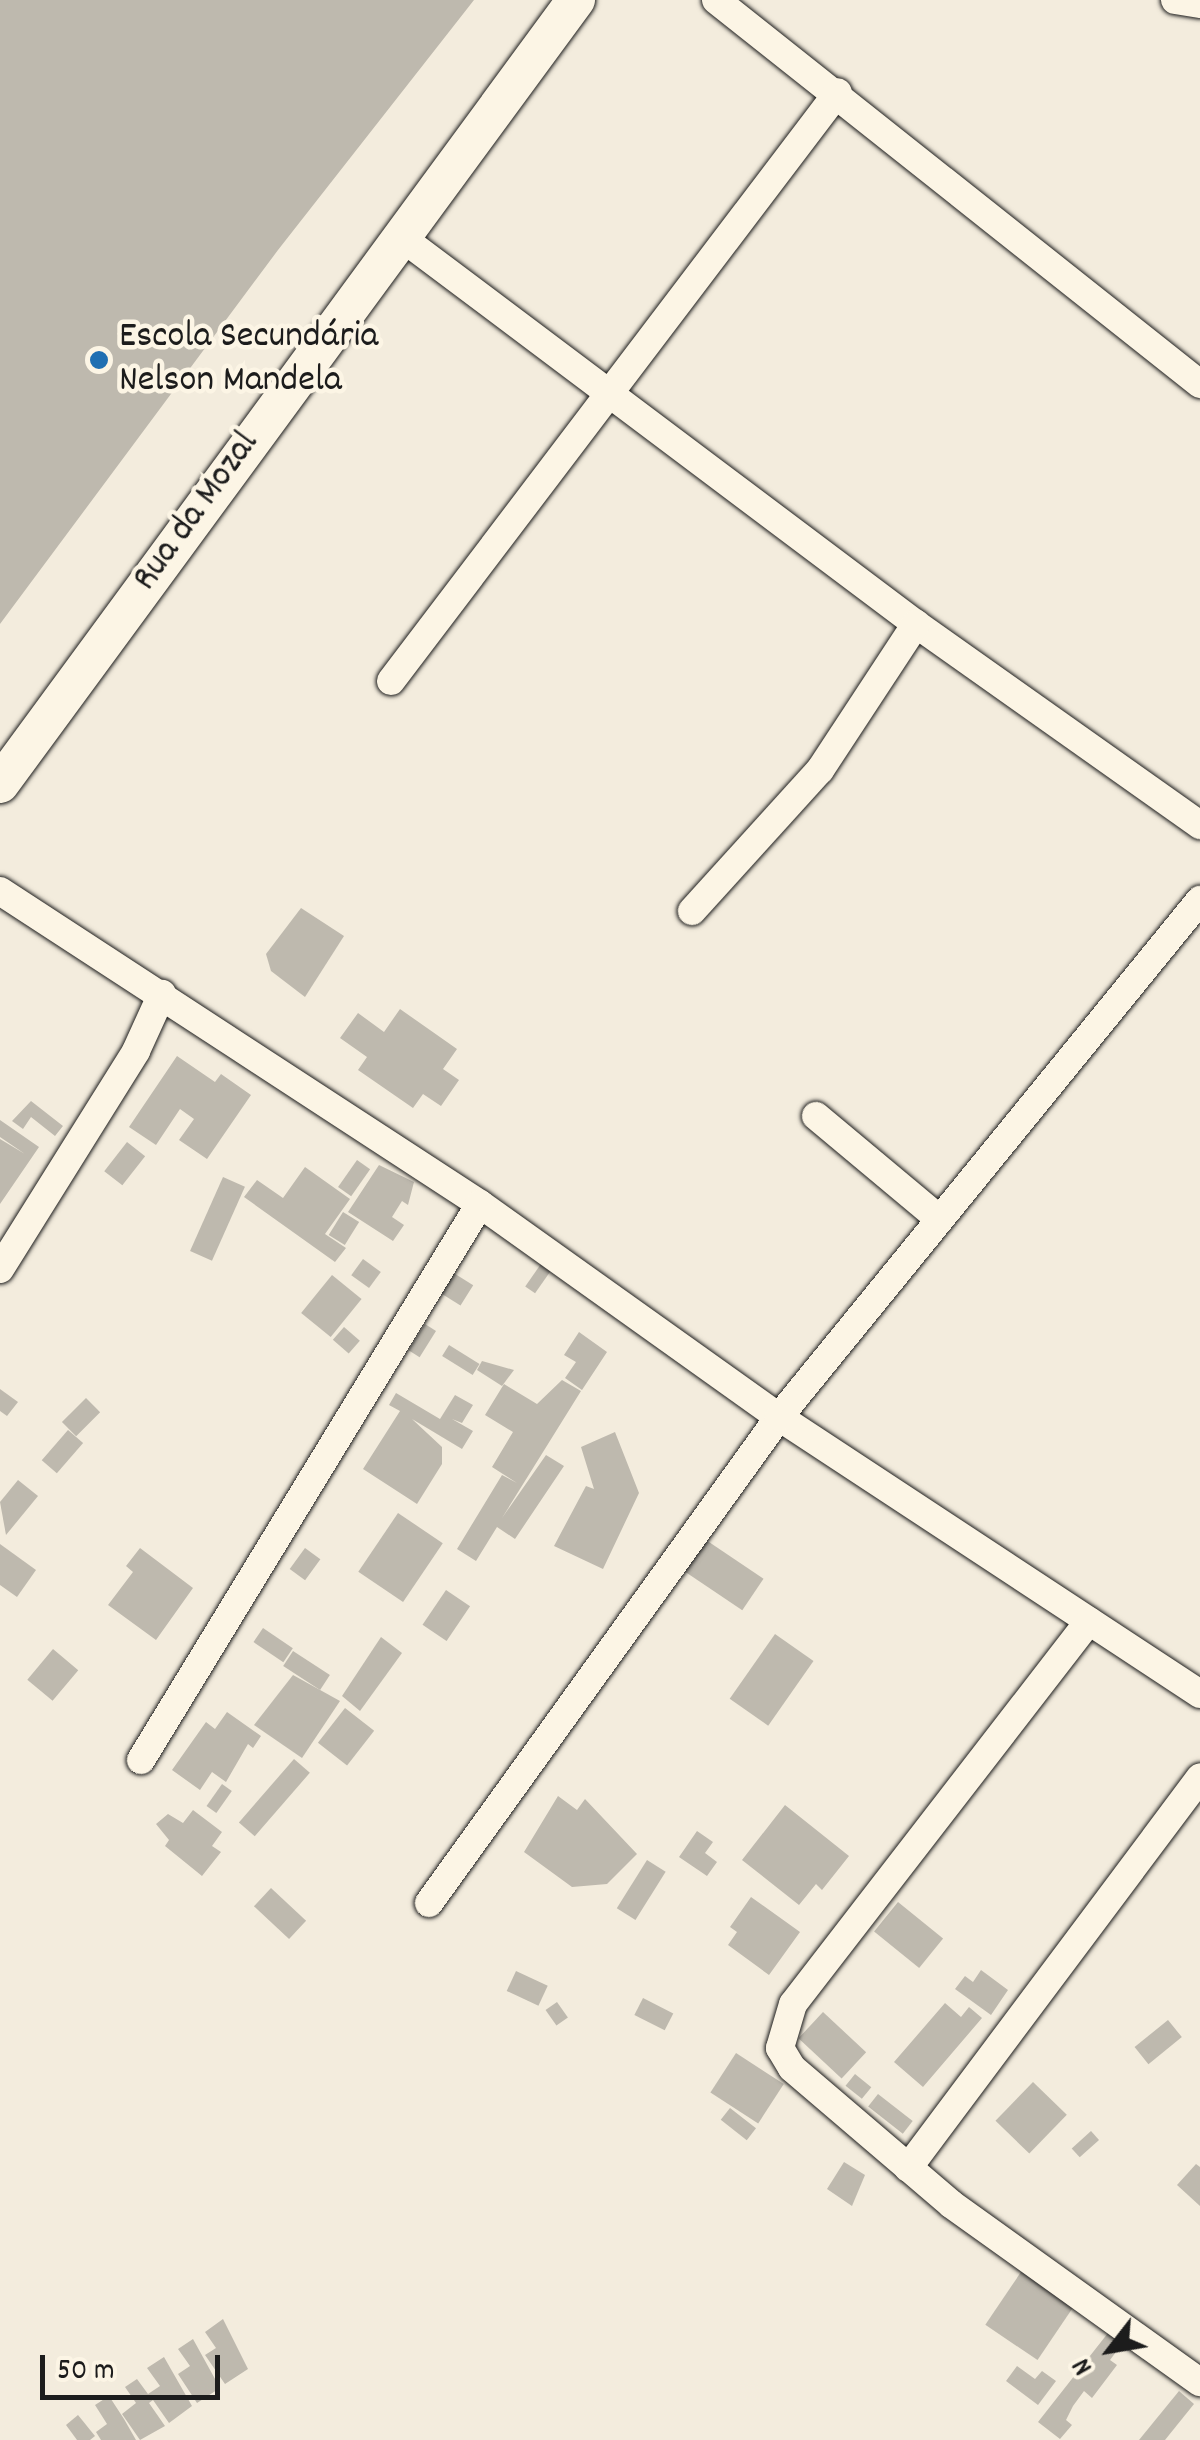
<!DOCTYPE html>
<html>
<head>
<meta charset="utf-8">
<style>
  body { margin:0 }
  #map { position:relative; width:1200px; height:2440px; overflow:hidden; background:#f3ecdd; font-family:Dekko,sans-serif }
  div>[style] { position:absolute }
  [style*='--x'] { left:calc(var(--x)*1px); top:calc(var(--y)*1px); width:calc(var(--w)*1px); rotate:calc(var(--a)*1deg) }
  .building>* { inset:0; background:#beb9ae; transform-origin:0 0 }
  .roads { filter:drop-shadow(0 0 2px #1c1c1c) drop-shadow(0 0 2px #1c1c1c) }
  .minor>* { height:28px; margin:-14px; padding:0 14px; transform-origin:14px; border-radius:14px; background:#fcf5e5 }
  .secondary>* { height:38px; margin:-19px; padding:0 19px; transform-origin:19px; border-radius:19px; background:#fcf5e5 }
  .dots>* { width:28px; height:28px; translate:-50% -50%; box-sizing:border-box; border:5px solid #fcf5e5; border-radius:50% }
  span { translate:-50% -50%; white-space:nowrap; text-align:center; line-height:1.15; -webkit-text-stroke:9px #fcf5e5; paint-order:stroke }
  .poi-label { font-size:38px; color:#1c1c1c }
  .left { translate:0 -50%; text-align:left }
  .street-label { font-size:38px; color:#1c1c1c }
  .north { position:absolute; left:1060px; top:2300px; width:100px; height:100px; -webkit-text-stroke:8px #fcf5e5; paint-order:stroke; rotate:239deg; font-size:28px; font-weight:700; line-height:40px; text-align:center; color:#1c1c1c }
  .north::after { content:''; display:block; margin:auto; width:35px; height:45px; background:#1c1c1c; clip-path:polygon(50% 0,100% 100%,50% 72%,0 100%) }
  .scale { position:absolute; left:40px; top:2355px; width:180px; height:45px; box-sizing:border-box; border:5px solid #1c1c1c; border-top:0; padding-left:12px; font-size:30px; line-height:35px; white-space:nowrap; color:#1c1c1c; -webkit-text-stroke:8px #fcf5e5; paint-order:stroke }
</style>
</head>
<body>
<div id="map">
  <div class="building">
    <div style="clip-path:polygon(0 0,474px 0,278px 250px,0 624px)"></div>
    <div style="clip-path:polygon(301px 908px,344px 936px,305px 997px,271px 971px,266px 954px)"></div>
    <div style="clip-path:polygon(400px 1009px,457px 1049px,443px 1069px,459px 1080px,441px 1106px,423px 1094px,413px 1108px,358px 1070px,367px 1057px,340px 1038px,358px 1013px,384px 1032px)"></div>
    <div style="clip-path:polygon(177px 1056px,215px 1082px,221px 1074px,251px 1095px,207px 1159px,179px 1140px,194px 1119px,180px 1109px,156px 1145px,129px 1127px)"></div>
    <div style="clip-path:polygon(31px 1101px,63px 1126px,55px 1136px,31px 1117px,23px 1129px,12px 1121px)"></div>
    <div style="clip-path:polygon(0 1120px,39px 1147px,0 1204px,0 1139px,25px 1154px,0 1137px)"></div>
    <div style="left:127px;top:1142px;width:23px;height:37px;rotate:38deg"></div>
    <div style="left:357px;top:1160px;width:16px;height:33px;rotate:35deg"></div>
    <div style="clip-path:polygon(379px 1165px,414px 1182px,408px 1205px,402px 1201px,392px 1217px,404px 1225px,393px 1241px,348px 1212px)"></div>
    <div style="clip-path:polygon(305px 1167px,350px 1199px,325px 1234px,346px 1248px,335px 1262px,244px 1197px,257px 1180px,283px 1198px)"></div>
    <div style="left:223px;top:1177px;width:24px;height:81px;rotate:24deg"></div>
    <div style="left:343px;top:1212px;width:19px;height:27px;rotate:32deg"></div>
    <div style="left:363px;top:1259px;width:22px;height:20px;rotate:36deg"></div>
    <div style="left:543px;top:1261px;width:12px;height:31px;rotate:35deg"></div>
    <div style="left:452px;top:1272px;width:25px;height:24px;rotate:32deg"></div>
    <div style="left:332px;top:1275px;width:38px;height:49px;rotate:39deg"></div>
    <div style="left:425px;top:1324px;width:13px;height:31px;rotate:32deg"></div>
    <div style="left:344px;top:1327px;width:21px;height:17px;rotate:41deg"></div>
    <div style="clip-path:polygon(579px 1332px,607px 1352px,582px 1390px,565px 1378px,576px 1362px,564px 1355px)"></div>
    <div style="left:449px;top:1345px;width:36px;height:13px;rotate:32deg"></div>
    <div style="clip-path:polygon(482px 1361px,514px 1370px,502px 1386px,477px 1370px)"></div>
    <div style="clip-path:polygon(562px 1380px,581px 1391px,502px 1518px,546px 1455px,564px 1466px,515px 1539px,497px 1527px,476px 1561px,457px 1549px,502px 1475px,517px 1483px,492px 1467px,513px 1432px,485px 1415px,504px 1384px,537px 1404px)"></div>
    <div style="clip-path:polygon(0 1389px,18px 1402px,7px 1416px,0 1411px)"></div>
    <div style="clip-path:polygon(396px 1393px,440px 1419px,455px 1395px,473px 1405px,462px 1423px,452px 1419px,473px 1431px,462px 1449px,412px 1419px,442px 1447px,442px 1464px,417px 1504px,363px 1469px,400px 1411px,389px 1405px)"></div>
    <div style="left:86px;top:1398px;width:20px;height:34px;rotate:45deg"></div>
    <div style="left:68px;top:1430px;width:20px;height:40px;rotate:41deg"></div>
    <div style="clip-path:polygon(615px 1432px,639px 1493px,603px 1569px,554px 1546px,586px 1486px,594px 1489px,581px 1447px)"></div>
    <div style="clip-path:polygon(18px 1480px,38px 1496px,6px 1535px,0 1502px)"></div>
    <div style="left:398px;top:1513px;width:54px;height:71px;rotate:34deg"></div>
    <div style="left:703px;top:1538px;width:73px;height:38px;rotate:34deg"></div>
    <div style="clip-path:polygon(0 1544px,36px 1570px,17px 1597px,0 1585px)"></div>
    <div style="clip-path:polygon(140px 1548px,193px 1588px,156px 1640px,108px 1605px,133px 1572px,126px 1566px)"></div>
    <div style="left:305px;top:1548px;width:19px;height:26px;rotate:36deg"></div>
    <div style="left:446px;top:1590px;width:29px;height:42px;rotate:34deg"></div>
    <div style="left:263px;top:1628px;width:36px;height:17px;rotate:34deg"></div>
    <div style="left:775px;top:1634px;width:47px;height:79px;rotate:35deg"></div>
    <div style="clip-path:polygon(381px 1637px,402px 1653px,360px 1711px,342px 1696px)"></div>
    <div style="left:53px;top:1649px;width:33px;height:40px;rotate:40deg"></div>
    <div style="left:293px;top:1651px;width:44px;height:18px;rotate:33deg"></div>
    <div style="clip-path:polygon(293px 1675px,340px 1701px,302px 1758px,254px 1725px)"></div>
    <div style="left:345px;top:1708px;width:37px;height:44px;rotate:38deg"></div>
    <div style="clip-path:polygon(227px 1712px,261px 1736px,253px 1748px,248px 1744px,226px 1782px,212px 1772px,200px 1790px,172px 1770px,206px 1722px,215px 1729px)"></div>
    <div style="left:294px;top:1759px;width:21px;height:84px;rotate:41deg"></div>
    <div style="left:222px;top:1784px;width:12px;height:27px;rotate:35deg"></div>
    <div style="clip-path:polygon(558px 1796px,577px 1810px,585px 1799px,637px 1854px,607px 1884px,572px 1887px,524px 1852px)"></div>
    <div style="clip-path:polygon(785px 1805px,849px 1856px,822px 1890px,816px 1884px,799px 1905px,742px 1860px)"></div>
    <div style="clip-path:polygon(193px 1810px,222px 1832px,212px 1846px,221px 1852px,202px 1876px,165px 1846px,169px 1840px,156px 1824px,168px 1814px,183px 1823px)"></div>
    <div style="clip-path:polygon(697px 1831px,713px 1842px,705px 1853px,717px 1862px,707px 1876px,679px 1857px)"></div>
    <div style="left:647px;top:1860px;width:22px;height:57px;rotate:32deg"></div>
    <div style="left:271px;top:1888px;width:48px;height:25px;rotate:43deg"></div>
    <div style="clip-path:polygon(751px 1897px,800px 1932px,769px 1975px,728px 1945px,737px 1932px,730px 1927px)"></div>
    <div style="left:898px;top:1902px;width:58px;height:38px;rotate:39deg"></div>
    <div style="clip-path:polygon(981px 1970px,1008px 1990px,991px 2015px,955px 1989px,965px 1976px,973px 1982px)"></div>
    <div style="left:516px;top:1971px;width:35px;height:22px;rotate:25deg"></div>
    <div style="left:643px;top:1998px;width:34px;height:19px;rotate:27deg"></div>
    <div style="left:557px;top:2002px;width:19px;height:14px;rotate:55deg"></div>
    <div style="clip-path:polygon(945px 2003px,961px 2017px,969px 2007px,982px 2018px,923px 2087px,894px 2062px)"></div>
    <div style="left:823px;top:2012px;width:59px;height:36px;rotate:43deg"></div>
    <div style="left:1168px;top:2020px;width:22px;height:43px;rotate:51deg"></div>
    <div style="left:736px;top:2053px;width:57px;height:47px;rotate:33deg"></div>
    <div style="left:855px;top:2074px;width:21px;height:15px;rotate:39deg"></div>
    <div style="left:1033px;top:2082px;width:47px;height:54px;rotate:44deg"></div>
    <div style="left:878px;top:2094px;width:44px;height:16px;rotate:38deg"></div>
    <div style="left:730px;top:2108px;width:33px;height:15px;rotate:38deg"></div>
    <div style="left:1091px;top:2131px;width:12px;height:26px;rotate:48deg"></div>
    <div style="clip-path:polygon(844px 2162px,865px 2175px,852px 2206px,827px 2189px)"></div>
    <div style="clip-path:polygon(1196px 2164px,1200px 2167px,1200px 2206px,1177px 2185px)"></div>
    <div style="left:1025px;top:2266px;width:63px;height:71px;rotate:34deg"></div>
    <div style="clip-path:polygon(223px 2319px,248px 2369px,225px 2384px,205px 2355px,216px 2348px,205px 2332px)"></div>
    <div style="clip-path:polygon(1108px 2333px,1122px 2344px,1110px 2360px,1117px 2365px,1092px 2398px,1084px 2391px,1073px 2406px,1066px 2420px,1072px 2425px,1060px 2439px,1038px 2422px)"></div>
    <div style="clip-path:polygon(193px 2339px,220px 2388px,197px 2403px,178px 2374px,190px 2366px,178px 2349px)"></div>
    <div style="clip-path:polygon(164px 2357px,192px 2406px,169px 2423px,153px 2400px,149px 2403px,165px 2426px,140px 2440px,122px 2414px,136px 2403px,125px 2387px,137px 2379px,148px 2394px,160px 2386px,147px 2368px)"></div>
    <div style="clip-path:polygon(1017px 2366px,1035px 2379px,1042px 2371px,1056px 2381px,1038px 2405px,1006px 2381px)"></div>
    <div style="clip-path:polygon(1179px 2391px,1194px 2404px,1165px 2440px,1139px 2440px)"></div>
    <div style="clip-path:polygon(109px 2396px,124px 2419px,136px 2440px,101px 2440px,96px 2432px,107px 2424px,95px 2405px)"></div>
    <div style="clip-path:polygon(78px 2415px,95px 2436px,90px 2440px,77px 2440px,66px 2425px)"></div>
  </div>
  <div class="roads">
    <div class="minor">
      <div style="--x:716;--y:0;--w:618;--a:38.43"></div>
      <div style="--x:1175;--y:0;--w:25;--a:9"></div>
      <div style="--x:401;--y:237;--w:644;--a:36.92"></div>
      <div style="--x:916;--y:624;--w:348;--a:35.3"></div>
      <div style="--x:391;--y:681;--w:739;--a:-52.8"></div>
      <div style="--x:0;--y:891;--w:573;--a:33.11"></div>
      <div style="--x:480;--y:1204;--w:367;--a:35.5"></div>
      <div style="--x:779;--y:1417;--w:504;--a:33.34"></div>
      <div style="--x:692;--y:911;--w:190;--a:-47.8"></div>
      <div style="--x:820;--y:770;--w:175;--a:-56.7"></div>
      <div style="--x:816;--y:1116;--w:160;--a:39.9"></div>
      <div style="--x:0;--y:1269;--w:257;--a:-58"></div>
      <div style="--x:136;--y:1051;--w:63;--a:-65.5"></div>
      <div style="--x:1089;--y:1621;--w:484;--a:127.7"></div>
      <div style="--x:793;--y:2004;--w:46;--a:106.5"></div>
      <div style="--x:780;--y:2048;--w:23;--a:59"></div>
      <div style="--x:792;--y:2068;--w:209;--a:40.5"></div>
      <div style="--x:951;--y:2204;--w:306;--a:35.6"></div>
      <div style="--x:141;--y:1760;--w:651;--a:-58.63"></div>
      <div style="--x:429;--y:1903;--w:599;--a:-54.24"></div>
      <div style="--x:779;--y:1417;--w:667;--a:-50.84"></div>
      <div style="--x:908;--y:2168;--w:488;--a:-53.2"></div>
    </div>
    <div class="secondary">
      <div style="--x:0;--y:784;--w:973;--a:-53.7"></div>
    </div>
  </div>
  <div class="dots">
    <div style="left:99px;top:360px;background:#1f6fb2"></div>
  </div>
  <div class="poi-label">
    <span class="left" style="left:119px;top:360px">Escola Secundária<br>Nelson Mandela</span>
  </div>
  <div class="street-label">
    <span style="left:197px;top:512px;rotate:-54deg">Rua da Mozal</span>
  </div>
  <div class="north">N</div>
  <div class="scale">50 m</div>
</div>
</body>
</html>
